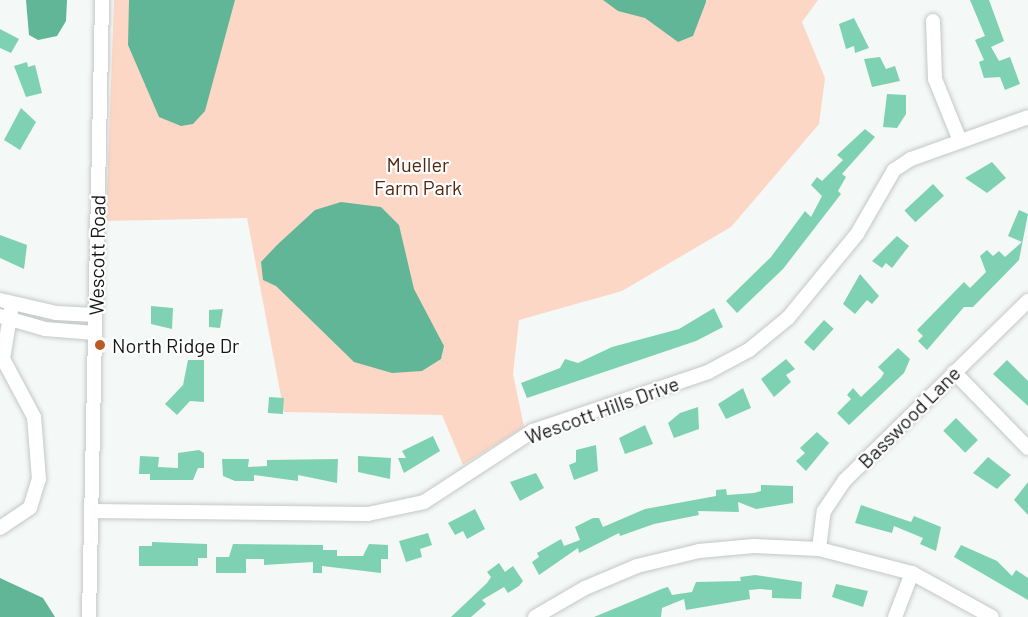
<!DOCTYPE html>
<html>
<head>
<meta charset="utf-8">
<style>
  body { margin:0 }
  #map { position:relative; width:1028px; height:617px; overflow:hidden; background:#f4f8f6; font-family:Barlow,sans-serif }
  div>[style] { position:absolute }
  [style*='--x'] { left:calc(var(--x)*1px); top:calc(var(--y)*1px); width:calc(var(--w)*1px); rotate:calc(var(--a)*1deg) }
  .green>* { inset:0; background:#fcd7c6 }
  .water>* { inset:0; background:#62b698 }
  .building>* { inset:0; background:#7ed2b3; transform-origin:0 0 }
  .roads { filter:drop-shadow(0 0 2px #c4c8c6) drop-shadow(0 0 2px #c4c8c6) }
  .minor>* { height:14px; margin:-7px; padding:0 7px; transform-origin:7px; border-radius:7px; background:#fff }
  .dots>* { width:16px; height:16px; translate:-50% -50%; box-sizing:border-box; border:3px solid #fff; border-radius:50% }
  span { translate:-50% -50%; white-space:nowrap; text-align:center; line-height:1.15; -webkit-text-stroke:4.5px #fff; paint-order:stroke }
  .park-label { font-size:20px; color:#52260f }
  .street-label { font-size:20px; color:#151716 }
  .poi-label { font-size:20px; color:#151716 }
  .left { translate:0 -50%; text-align:left }
</style>
</head>
<body>
<div id="map">
  <div class="green">
    <div style="clip-path:polygon(114px 0,818px 0,802px 22px,825px 78px,819px 124px,731px 227px,622px 291px,519px 320px,513px 374px,524px 427px,463px 465px,442px 415px,284px 412px,247px 218px,106px 221px)"></div>
  </div>
  <div class="water">
    <div style="clip-path:polygon(26px 0,67px 0,66px 21px,57px 36px,38px 40px,29px 35px)"></div>
    <div style="clip-path:polygon(129px 0,235px 0,205px 111px,193px 124px,181px 126px,159px 117px,128px 45px)"></div>
    <div style="clip-path:polygon(603px 0,706px 0,706px 2px,693px 36px,678px 42px,645px 18px,618px 11px)"></div>
    <div style="clip-path:polygon(341px 202px,381px 207px,399px 225px,414px 289px,444px 346px,441px 359px,422px 371px,392px 373px,354px 362px,276px 286px,263px 280px,261px 262px,277px 245px,315px 210px)"></div>
    <div style="clip-path:polygon(0 578px,43px 598px,55px 617px,0 617px)"></div>
  </div>
  <div class="building">
    <div style="clip-path:polygon(970px 0,989px 0,1004px 41px,991px 47px,999px 61px,1010px 57px,1020px 84px,1005px 90px,1000px 77px,984px 78px,979px 62px,984px 60px,975px 40px,985px 36px)"></div>
    <div style="clip-path:polygon(854px 18px,869px 48px,855px 53px,854px 46px,846px 49px,839px 24px)"></div>
    <div style="clip-path:polygon(0 29px,19px 39px,11px 53px,0 48px)"></div>
    <div style="clip-path:polygon(880px 57px,886px 69px,895px 66px,900px 81px,872px 87px,864px 59px)"></div>
    <div style="clip-path:polygon(27px 62px,28px 67px,35px 65px,42px 93px,26px 97px,14px 66px)"></div>
    <div style="clip-path:polygon(887px 94px,906px 95px,906px 114px,897px 128px,883px 127px)"></div>
    <div style="clip-path:polygon(21px 108px,36px 122px,20px 150px,4px 140px)"></div>
    <div style="clip-path:polygon(865px 129px,875px 137px,842px 174px,846px 177px,838px 191px,841px 194px,783px 269px,737px 313px,726px 301px,771px 257px,805px 211px,811px 217px,822px 196px,811px 185px,817px 177px,822px 181px,843px 160px,837px 155px)"></div>
    <div style="clip-path:polygon(992px 162px,1006px 178px,987px 193px,965px 178px)"></div>
    <div style="left:933px;top:184px;width:16px;height:39px;rotate:47deg"></div>
    <div style="clip-path:polygon(1019px 210px,1028px 214px,1019px 260px,973px 307px,964px 307px,927px 350px,918px 341px,923px 336px,917px 330px,964px 282px,970px 288px,986px 272px,980px 256px,987px 250px,993px 256px,999px 251px,1005px 257px,1022px 242px,1008px 236px)"></div>
    <div style="clip-path:polygon(0 235px,27px 245px,24px 269px,0 258px)"></div>
    <div style="clip-path:polygon(897px 236px,909px 246px,892px 268px,886px 263px,882px 268px,872px 261px)"></div>
    <div style="clip-path:polygon(860px 274px,879px 296px,872px 304px,867px 300px,855px 314px,843px 304px)"></div>
    <div style="clip-path:polygon(151px 306px,173px 308px,172px 329px,151px 324px)"></div>
    <div style="clip-path:polygon(714px 308px,723px 327px,696px 341px,527px 398px,521px 383px,560px 368px,565px 359px,578px 363px,612px 347px,679px 329px)"></div>
    <div style="clip-path:polygon(223px 309px,220px 328px,209px 327px,209px 310px)"></div>
    <div style="left:824px;top:320px;width:13px;height:30px;rotate:42deg"></div>
    <div style="clip-path:polygon(898px 348px,910px 359px,904px 373px,849px 425px,837px 413px,851px 399px,847px 395px,853px 388px,861px 397px,881px 378px,884px 373px,878px 367px)"></div>
    <div style="clip-path:polygon(786px 359px,795px 369px,786px 375px,791px 382px,774px 397px,761px 379px)"></div>
    <div style="clip-path:polygon(188px 360px,204px 360px,204px 402px,190px 401px,177px 415px,165px 404px,183px 385px)"></div>
    <div style="clip-path:polygon(1007px 360px,1028px 381px,1028px 406px,993px 374px)"></div>
    <div style="clip-path:polygon(743px 388px,751px 408px,726px 419px,718px 404px)"></div>
    <div style="left:269px;top:397px;width:15px;height:16px;rotate:4deg"></div>
    <div style="clip-path:polygon(698px 407px,699px 429px,674px 438px,668px 423px,680px 413px)"></div>
    <div style="left:956px;top:418px;width:31px;height:18px;rotate:45deg"></div>
    <div style="clip-path:polygon(645px 425px,653px 444px,625px 454px,619px 438px)"></div>
    <div style="clip-path:polygon(817px 432px,829px 443px,806px 471px,796px 461px,805px 453px,800px 448px)"></div>
    <div style="clip-path:polygon(433px 436px,440px 451px,404px 473px,398px 458px,406px 458px,402px 451px)"></div>
    <div style="clip-path:polygon(596px 445px,598px 471px,574px 480px,569px 465px,576px 462px,576px 450px)"></div>
    <div style="clip-path:polygon(199px 450px,204px 453px,204px 468px,198px 468px,193px 480px,150px 480px,150px 474px,139px 474px,140px 456px,159px 457px,158px 467px,178px 468px,178px 453px)"></div>
    <div style="clip-path:polygon(358px 456px,391px 458px,390px 479px,358px 472px)"></div>
    <div style="clip-path:polygon(988px 457px,1011px 475px,997px 489px,973px 473px)"></div>
    <div style="clip-path:polygon(222px 459px,249px 459px,248px 467px,267px 466px,267px 460px,338px 459px,337px 483px,298px 475px,298px 481px,254px 475px,254px 481px,235px 481px,223px 476px)"></div>
    <div style="clip-path:polygon(536px 473px,544px 488px,520px 501px,510px 482px)"></div>
    <div style="clip-path:polygon(1028px 482px,1028px 515px,1014px 500px)"></div>
    <div style="clip-path:polygon(761px 485px,793px 486px,793px 503px,756px 509px,738px 502px,739px 512px,698px 511px,699px 515px,654px 524px,620px 536px,619px 533px,579px 553px,578px 548px,539px 575px,532px 562px,539px 557px,537px 553px,561px 539px,564px 546px,580px 540px,575px 527px,593px 518px,599px 518px,603px 527px,645px 509px,716px 496px,716px 490px,726px 489px,727px 495px,754px 493px,761px 491px)"></div>
    <div style="clip-path:polygon(861px 505px,911px 522px,914px 516px,941px 527px,936px 551px,920px 544px,923px 538px,894px 526px,892px 533px,855px 523px)"></div>
    <div style="clip-path:polygon(475px 509px,485px 529px,467px 539px,463px 531px,455px 535px,448px 523px)"></div>
    <div style="clip-path:polygon(428px 533px,432px 545px,420px 549px,422px 557px,406px 562px,399px 541px)"></div>
    <div style="clip-path:polygon(152px 542px,207px 544px,207px 558px,198px 558px,198px 566px,139px 566px,139px 546px,152px 546px)"></div>
    <div style="clip-path:polygon(233px 544px,323px 545px,323px 550px,337px 550px,337px 556px,363px 556px,369px 544px,388px 545px,388px 559px,381px 559px,381px 573px,322px 566px,322px 573px,313px 573px,313px 562px,264px 565px,264px 559px,246px 559px,246px 573px,216px 573px,216px 557px,229px 557px)"></div>
    <div style="clip-path:polygon(961px 545px,997px 561px,1012px 576px,1016px 570px,1028px 578px,1028px 600px,954px 557px)"></div>
    <div style="clip-path:polygon(499px 563px,505px 572px,513px 566px,523px 581px,519px 586px,508px 593px,504px 587px,482px 600px,486px 604px,471px 617px,451px 617px,487px 583px,491px 577px,487px 572px)"></div>
    <div style="clip-path:polygon(755px 575px,802px 582px,801px 599px,772px 598px,772px 590px,760px 589px,749px 590px,750px 599px,686px 610px,684px 599px,662px 608px,661px 617px,594px 617px,664px 588px,668px 587px,672px 595px,692px 592px,696px 582px,741px 581px,740px 577px)"></div>
    <div style="clip-path:polygon(836px 584px,868px 591px,863px 607px,832px 597px)"></div>
  </div>
  <div class="roads">
    <div class="minor">
      <div style="--x:933;--y:21;--w:58;--a:88"></div>
      <div style="--x:935;--y:79;--w:67;--a:68"></div>
      <div style="--x:0;--y:300;--w:57;--a:13.1"></div>
      <div style="--x:56;--y:313;--w:39;--a:3"></div>
      <div style="--x:0;--y:316;--w:47;--a:16.1"></div>
      <div style="--x:45;--y:329;--w:50;--a:4.6"></div>
      <div style="--x:954;--y:372;--w:106;--a:45.8"></div>
      <div style="--x:91;--y:511;--w:277;--a:0.6"></div>
      <div style="--x:368;--y:514;--w:57;--a:-12.1"></div>
      <div style="--x:424;--y:502;--w:130;--a:-33.1"></div>
      <div style="--x:533;--y:431;--w:185;--a:-18.6"></div>
      <div style="--x:708;--y:372;--w:47;--a:-28.2"></div>
      <div style="--x:749;--y:350;--w:50;--a:-39.4"></div>
      <div style="--x:788;--y:318;--w:109;--a:-50.6"></div>
      <div style="--x:857;--y:234;--w:74;--a:-60"></div>
      <div style="--x:894;--y:170;--w:20;--a:-33"></div>
      <div style="--x:911;--y:159;--w:124;--a:-19.7"></div>
      <div style="--x:0;--y:528;--w:36;--a:-34"></div>
      <div style="--x:30;--y:508;--w:30;--a:-73"></div>
      <div style="--x:39;--y:479;--w:62;--a:-94.6"></div>
      <div style="--x:34;--y:417;--w:66;--a:-118.1"></div>
      <div style="--x:3;--y:359;--w:56;--a:-80.7"></div>
      <div style="--x:819;--y:549;--w:38;--a:-83"></div>
      <div style="--x:824;--y:511;--w:37;--a:-56"></div>
      <div style="--x:845;--y:480;--w:256;--a:-44.4"></div>
      <div style="--x:89;--y:617;--w:617;--a:-88.79"></div>
      <div style="--x:535;--y:617;--w:58;--a:-30.1"></div>
      <div style="--x:585;--y:588;--w:56;--a:-22.9"></div>
      <div style="--x:637;--y:566;--w:64;--a:-13.6"></div>
      <div style="--x:699;--y:551;--w:55;--a:-5.2"></div>
      <div style="--x:754;--y:546;--w:65;--a:2.6"></div>
      <div style="--x:819;--y:549;--w:96;--a:14.5"></div>
      <div style="--x:912;--y:573;--w:91;--a:28.8"></div>
      <div style="--x:895;--y:617;--w:47;--a:-68.9"></div>
    </div>
  </div>
  <div class="dots">
    <div style="left:100px;top:345px;background:#bd5a23"></div>
  </div>
  <div class="park-label">
    <span style="left:418px;top:176px">Mueller<br>Farm Park</span>
  </div>
  <div class="street-label">
    <span style="left:97px;top:255px;rotate:-89deg">Wescott Road</span>
    <span style="left:602px;top:410px;rotate:-20deg">Wescott Hills Drive</span>
    <span style="left:909px;top:417px;rotate:-45deg">Basswood Lane</span>
  </div>
  <div class="poi-label">
    <span class="left" style="left:112px;top:345px">North Ridge Dr</span>
  </div>
</div>
</body>
</html>
